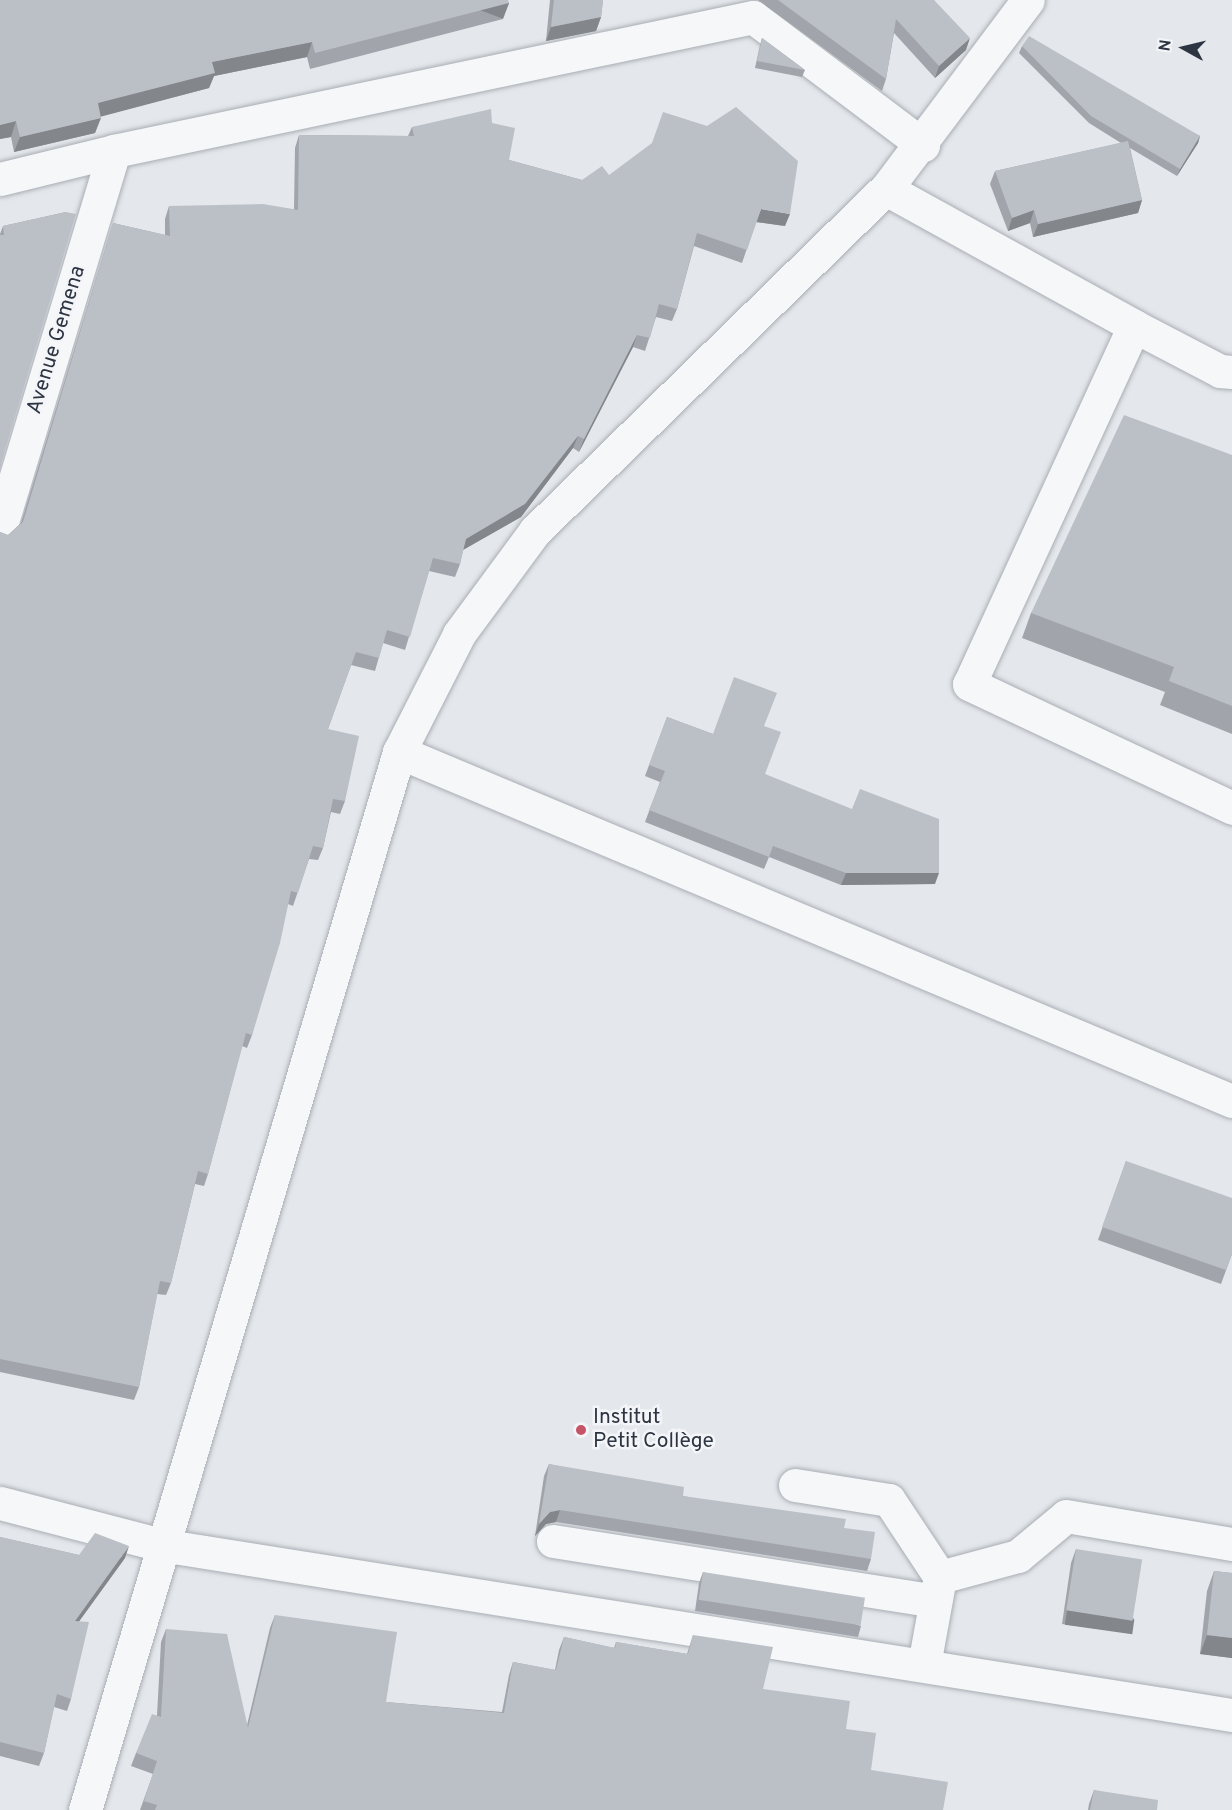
<!DOCTYPE html>
<html>
<head>
<meta charset="utf-8">
<style>
  body { margin:0 }
  #map { position:relative; width:1232px; height:1810px; overflow:hidden; background:#e4e7eb; font-family:Overpass,sans-serif }
  div>[style] { position:absolute }
  [style*='--x'] { left:calc(var(--x)*1px); top:calc(var(--y)*1px); width:calc(var(--w)*1px); rotate:calc(var(--a)*1deg) }
  .roads { filter:drop-shadow(0 0 2px #a9aeb5) drop-shadow(0 0 2px #a9aeb5) }
  .minor>* { height:33px; margin:-16.5px; padding:0 16.5px; transform-origin:16.5px; border-radius:16.5px; background:#f6f7f9 }
  .wall>* { inset:0; background:#a1a5ab }
  .shaded-wall>* { inset:0; background:#83868b; transform-origin:0 0 }
  .building>* { inset:0; background:#bbc0c7; transform-origin:0 0 }
  .dots>* { width:16px; height:16px; translate:-50% -50%; box-sizing:border-box; border:3px solid #f4f5f8; border-radius:50% }
  span { translate:-50% -50%; white-space:nowrap; text-align:center; line-height:1.15; -webkit-text-stroke:5px #f4f5f8; paint-order:stroke }
  .street-label { font-size:21px; color:#2d3542 }
  .poi-label { font-size:21px; color:#2d3542 }
  .left { translate:0 -50%; text-align:left }
  .north { position:absolute; left:1154px; top:18px; width:60px; height:60px; -webkit-text-stroke:4px #f4f5f8; paint-order:stroke; rotate:278deg; font-size:16px; font-weight:700; line-height:24px; text-align:center; color:#2d3542 }
  .north::after { content:''; display:block; margin:auto; width:21px; height:27px; background:#2d3542; clip-path:polygon(50% 0,100% 100%,50% 72%,0 100%) }
</style>
</head>
<body>
<div id="map">
  <div class="roads">
    <div class="minor">
      <div style="--x:0;--y:179;--w:117;--a:-13.8"></div>
      <div style="--x:114;--y:151;--w:653;--a:-11.84"></div>
      <div style="--x:753;--y:17;--w:213;--a:37"></div>
      <div style="--x:886;--y:189;--w:283;--a:28.9"></div>
      <div style="--x:1134;--y:326;--w:97;--a:27.6"></div>
      <div style="--x:1220;--y:371;--w:12;--a:5"></div>
      <div style="--x:1134;--y:326;--w:394;--a:114.7"></div>
      <div style="--x:969;--y:684;--w:291;--a:25.2"></div>
      <div style="--x:0;--y:529;--w:395;--a:-73.2"></div>
      <div style="--x:399;--y:752;--w:903;--a:22.73"></div>
      <div style="--x:795;--y:1485;--w:95;--a:9.1"></div>
      <div style="--x:889;--y:1500;--w:92;--a:56.5"></div>
      <div style="--x:940;--y:1577;--w:89;--a:100.3"></div>
      <div style="--x:0;--y:1503;--w:166;--a:14.6"></div>
      <div style="--x:161;--y:1545;--w:1084;--a:9.02"></div>
      <div style="--x:553;--y:1541;--w:387;--a:8.9"></div>
      <div style="--x:940;--y:1577;--w:81;--a:-15.1"></div>
      <div style="--x:1018;--y:1556;--w:62;--a:-39.8"></div>
      <div style="--x:1066;--y:1516;--w:168;--a:9.6"></div>
      <div style="--x:85;--y:1810;--w:1104;--a:-73.47"></div>
      <div style="--x:399;--y:752;--w:132;--a:-63"></div>
      <div style="--x:459;--y:634;--w:128;--a:-53.6"></div>
      <div style="--x:535;--y:531;--w:490;--a:-44.3"></div>
      <div style="--x:886;--y:189;--w:236;--a:-53.1"></div>
    </div>
  </div>
  <div class="wall">
    <div style="clip-path:polygon(0 0,509px 3px,503px 19px,310px 69px,307px 57px,214px 76px,209px 88px,101px 116px,95px 133px,14px 152px,11px 137px,0 139px)"></div>
    <div style="clip-path:polygon(550px 0,603px 0,601px 17px,596px 31px,546px 41px)"></div>
    <div style="clip-path:polygon(758px 0,934px 0,966px 50px,935px 78px,894px 33px,886px 79px,882px 91px)"></div>
    <div style="clip-path:polygon(762px 38px,805px 70px,802px 77px,755px 68px,760px 45px)"></div>
    <div style="clip-path:polygon(1022px 46px,1200px 136px,1198px 143px,1177px 176px,1130px 148px,1142px 200px,1138px 213px,1033px 237px,1030px 223px,1008px 231px,990px 184px,995px 171px,1121px 143px,1089px 123px,1019px 53px)"></div>
    <div style="clip-path:polygon(492px 123px,509px 160px,582px 180px,609px 175px,785px 226px,756px 222px,742px 263px,694px 246px,677px 309px,672px 321px,656px 317px,645px 351px,633px 347px,579px 452px,573px 448px,521px 517px,463px 550px,460px 564px,455px 577px,429px 571px,405px 650px,383px 643px,375px 671px,351px 665px,328px 729px,345px 801px,340px 814px,331px 812px,323px 848px,318px 860px,309px 859px,293px 906px,288px 904px,252px 1035px,247px 1048px,242px 1046px,208px 1174px,204px 1186px,195px 1184px,171px 1283px,166px 1295px,157px 1294px,139px 1387px,134px 1400px,0 1372px,0 532px,8px 535px,21px 523px,113px 223px,165px 235px,165px 219px,169px 206px,294px 209px,295px 148px,299px 135px,408px 136px,412px 127px)"></div>
    <div style="clip-path:polygon(66px 212px,0 467px,0 234px,3px 226px)"></div>
    <div style="clip-path:polygon(1232px 455px,1232px 734px,1160px 705px,1165px 692px,1022px 638px,1031px 613px)"></div>
    <div style="clip-path:polygon(667px 717px,713px 734px,764px 726px,765px 774px,935px 884px,841px 885px,769px 857px,764px 869px,645px 822px,660px 782px,645px 776px)"></div>
    <div style="clip-path:polygon(1126px 1161px,1232px 1254px,1221px 1284px,1098px 1240px)"></div>
    <div style="clip-path:polygon(549px 1464px,683px 1496px,844px 1528px,871px 1559px,867px 1571px,556px 1522px,546px 1524px,535px 1536px,544px 1476px)"></div>
    <div style="clip-path:polygon(0 1537px,79px 1555px,125px 1558px,79px 1621px,71px 1699px,67px 1711px,54px 1707px,44px 1753px,39px 1766px,0 1756px)"></div>
    <div style="clip-path:polygon(1076px 1549px,1134px 1619px,1129px 1633px,1062px 1624px,1071px 1563px)"></div>
    <div style="clip-path:polygon(1214px 1571px,1232px 1573px,1232px 1658px,1200px 1654px,1207px 1591px)"></div>
    <div style="clip-path:polygon(703px 1572px,861px 1626px,858px 1637px,695px 1611px,699px 1583px)"></div>
    <div style="clip-path:polygon(275px 1615px,386px 1702px,502px 1712px,509px 1675px,513px 1662px,555px 1670px,559px 1650px,564px 1637px,614px 1648px,616px 1642px,687px 1654px,693px 1635px,763px 1689px,846px 1729px,871px 1770px,943px 1810px,140px 1810px,153px 1774px,131px 1766px,136px 1753px,157px 1715px,161px 1642px,166px 1629px,247px 1725px,270px 1628px)"></div>
    <div style="clip-path:polygon(1094px 1790px,1157px 1810px,1088px 1810px,1089px 1804px)"></div>
  </div>
  <div class="shaded-wall">
    <div style="left:509px;top:3px;width:17px;height:200px;rotate:111deg"></div>
    <div style="clip-path:polygon(601px 17px,596px 31px,546px 41px,551px 27px)"></div>
    <div style="clip-path:polygon(970px 38px,966px 50px,935px 78px,939px 66px)"></div>
    <div style="clip-path:polygon(312px 42px,307px 57px,214px 76px,209px 88px,92px 119px,98px 103px,212px 62px)"></div>
    <div style="clip-path:polygon(101px 118px,95px 133px,14px 152px,20px 137px)"></div>
    <div style="clip-path:polygon(16px 121px,11px 137px,0 139px,0 125px)"></div>
    <div style="clip-path:polygon(1200px 136px,1198px 143px,1177px 176px,1180px 169px)"></div>
    <div style="clip-path:polygon(1142px 200px,1138px 213px,1033px 237px,1038px 224px)"></div>
    <div style="clip-path:polygon(761px 209px,790px 214px,785px 226px,756px 222px)"></div>
    <div style="clip-path:polygon(1034px 210px,1030px 223px,1008px 231px,1012px 218px)"></div>
    <div style="clip-path:polygon(637px 335px,633px 347px,579px 452px,584px 439px)"></div>
    <div style="clip-path:polygon(578px 436px,573px 448px,521px 517px,461px 551px,466px 539px)"></div>
    <div style="clip-path:polygon(846px 873px,939px 873px,935px 884px,841px 885px)"></div>
    <div style="clip-path:polygon(560px 1510px,556px 1522px,546px 1524px,535px 1536px,539px 1524px,550px 1512px)"></div>
    <div style="clip-path:polygon(129px 1546px,125px 1558px,70px 1634px,75px 1621px)"></div>
    <div style="left:1067px;top:1610px;width:68px;height:15px;rotate:8deg"></div>
    <div style="clip-path:polygon(1207px 1635px,1232px 1638px,1232px 1658px,1200px 1654px)"></div>
  </div>
  <div class="building">
    <div style="clip-path:polygon(0 0,508px 0,509px 3px,315px 53px,312px 42px,212px 62px,215px 73px,98px 103px,101px 118px,20px 137px,16px 121px,0 125px)"></div>
    <div style="clip-path:polygon(554px 0,603px 0,601px 17px,551px 27px)"></div>
    <div style="clip-path:polygon(778px 0,934px 0,970px 38px,939px 66px,896px 19px,886px 79px)"></div>
    <div style="clip-path:polygon(1029px 36px,1200px 136px,1180px 169px,1091px 116px,1022px 46px)"></div>
    <div style="clip-path:polygon(762px 38px,805px 70px,757px 61px)"></div>
    <div style="clip-path:polygon(736px 107px,798px 161px,790px 214px,761px 209px,747px 250px,697px 233px,677px 309px,659px 304px,650px 338px,637px 335px,584px 439px,578px 436px,525px 504px,466px 539px,460px 564px,433px 558px,410px 637px,387px 630px,379px 658px,356px 652px,328px 729px,359px 736px,345px 801px,333px 799px,323px 848px,313px 846px,298px 893px,291px 891px,280px 943px,252px 1035px,246px 1033px,208px 1174px,198px 1171px,171px 1283px,160px 1281px,139px 1387px,0 1359px,0 532px,8px 535px,23px 522px,113px 223px,170px 236px,169px 206px,263px 204px,298px 210px,299px 135px,414px 136px,412px 127px,491px 109px,492px 123px,515px 128px,509px 160px,582px 180px,602px 166px,609px 175px,652px 143px,663px 112px,707px 126px)"></div>
    <div style="clip-path:polygon(1128px 141px,1142px 200px,1038px 224px,1034px 210px,1012px 218px,995px 171px)"></div>
    <div style="clip-path:polygon(66px 212px,76px 214px,0 467px,0 235px,4px 235px,3px 226px)"></div>
    <div style="clip-path:polygon(1124px 415px,1232px 455px,1232px 706px,1169px 681px,1174px 667px,1031px 613px)"></div>
    <div style="clip-path:polygon(734px 677px,777px 693px,764px 726px,781px 732px,765px 774px,852px 809px,860px 789px,939px 819px,939px 873px,846px 873px,773px 846px,769px 857px,649px 810px,665px 771px,649px 765px,667px 717px,713px 734px)"></div>
    <div style="clip-path:polygon(1126px 1161px,1232px 1198px,1232px 1254px,1226px 1270px,1102px 1227px)"></div>
    <div style="clip-path:polygon(549px 1464px,684px 1487px,683px 1496px,846px 1519px,844px 1528px,875px 1532px,871px 1559px,560px 1510px,550px 1512px,539px 1524px)"></div>
    <div style="clip-path:polygon(95px 1533px,129px 1546px,75px 1621px,89px 1622px,71px 1699px,57px 1694px,44px 1753px,0 1742px,0 1537px,79px 1555px)"></div>
    <div style="left:1076px;top:1549px;width:67px;height:62px;rotate:9deg"></div>
    <div style="clip-path:polygon(1214px 1571px,1232px 1573px,1232px 1638px,1207px 1635px)"></div>
    <div style="left:703px;top:1572px;width:164px;height:28px;rotate:9deg"></div>
    <div style="clip-path:polygon(275px 1615px,397px 1632px,386px 1702px,504px 1713px,513px 1662px,556px 1670px,564px 1637px,615px 1648px,616px 1642px,688px 1654px,693px 1635px,773px 1647px,763px 1689px,850px 1701px,846px 1729px,876px 1733px,871px 1770px,948px 1782px,943px 1810px,155px 1810px,157px 1805px,144px 1801px,157px 1761px,136px 1753px,152px 1714px,161px 1717px,166px 1629px,227px 1634px,248px 1728px)"></div>
    <div style="clip-path:polygon(1094px 1790px,1158px 1800px,1157px 1810px,1090px 1810px)"></div>
  </div>
  <div class="dots">
    <div style="left:581px;top:1430px;background:#c55467"></div>
  </div>
  <div class="street-label">
    <span style="left:57px;top:340px;rotate:-73deg">Avenue Gemena</span>
  </div>
  <div class="poi-label">
    <span class="left" style="left:593px;top:1430px">Institut<br>Petit Collège</span>
  </div>
  <div class="north">N</div>
</div>
</body>
</html>
